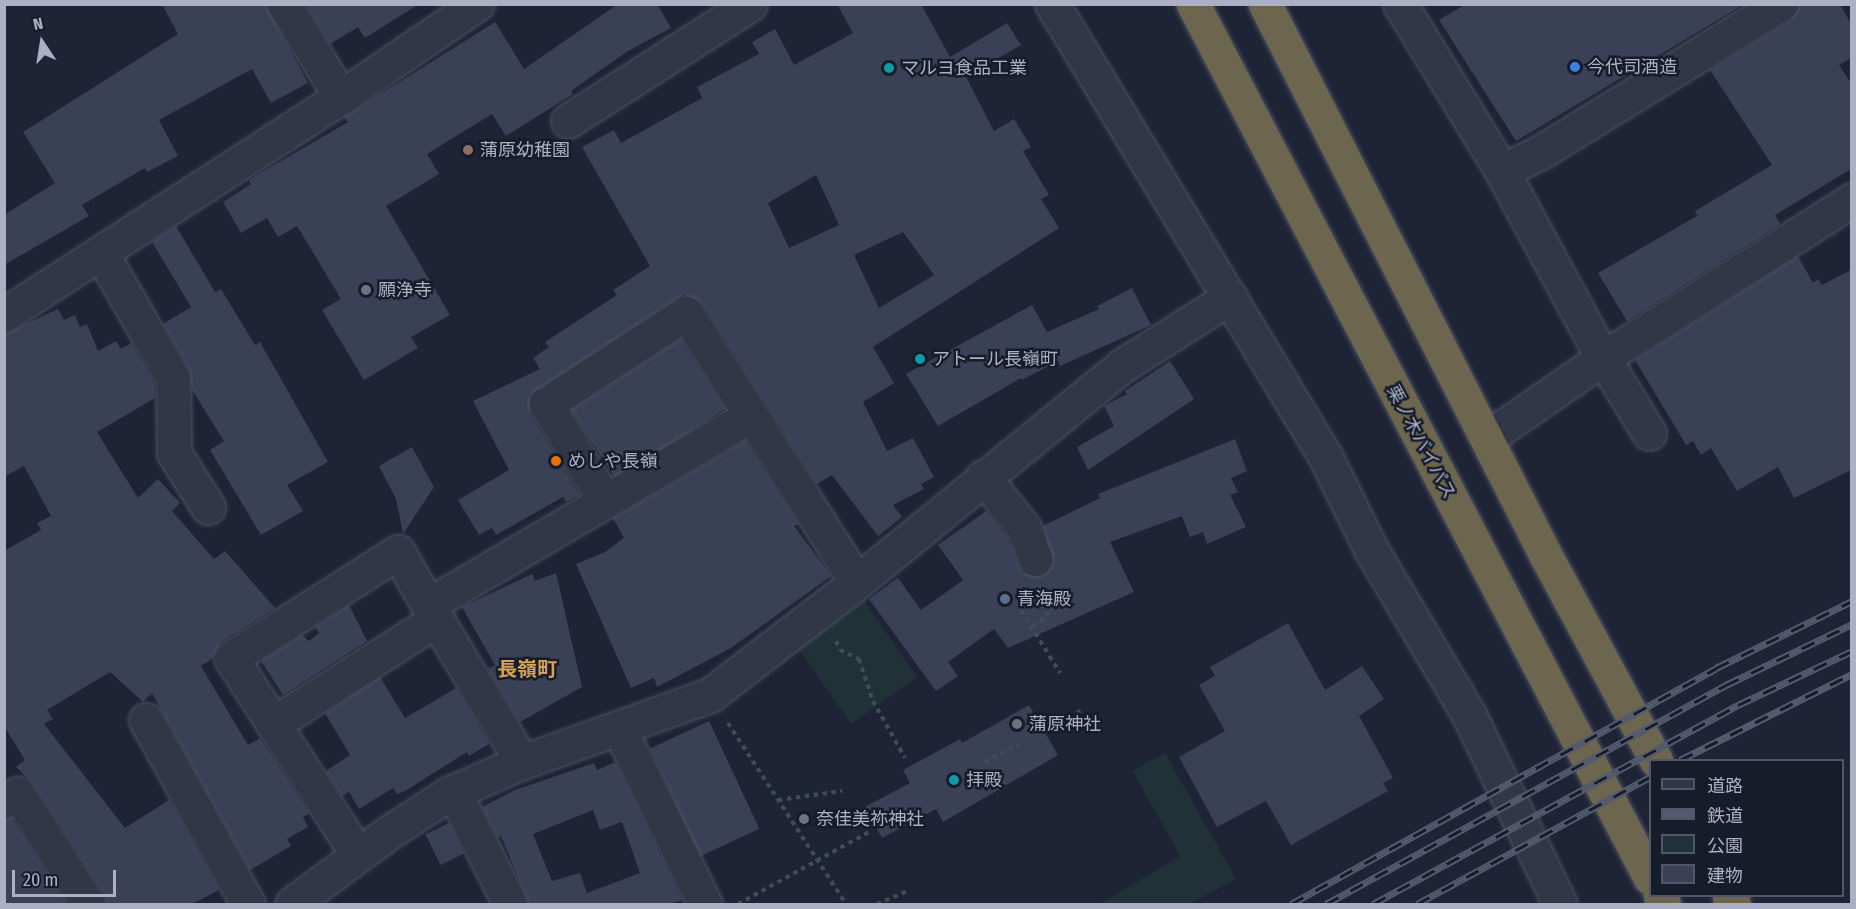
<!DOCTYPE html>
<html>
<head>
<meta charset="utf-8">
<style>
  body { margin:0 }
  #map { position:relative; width:1856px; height:909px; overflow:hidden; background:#1e2436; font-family:"Fira Sans Condensed","Noto Sans JP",sans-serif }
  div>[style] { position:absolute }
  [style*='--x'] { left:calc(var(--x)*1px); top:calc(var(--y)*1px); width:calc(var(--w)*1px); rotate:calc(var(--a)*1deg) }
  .green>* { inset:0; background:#203137; transform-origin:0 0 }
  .building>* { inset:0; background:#3a4157; transform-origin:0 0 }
  .path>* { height:4px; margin-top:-2px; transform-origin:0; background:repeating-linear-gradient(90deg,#3d4e55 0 4.5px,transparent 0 9px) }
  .roads { filter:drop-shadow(0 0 2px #4c5162) drop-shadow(0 0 2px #4c5162) }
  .minor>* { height:33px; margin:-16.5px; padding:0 16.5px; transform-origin:16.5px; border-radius:16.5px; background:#313747 }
  .highway>* { height:33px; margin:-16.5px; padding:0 16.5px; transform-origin:16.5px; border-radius:16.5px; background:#6d664e }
  .rail>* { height:7px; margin-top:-3.5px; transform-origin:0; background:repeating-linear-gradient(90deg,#171c2b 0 14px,#535a6e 0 28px); box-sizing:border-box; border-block:2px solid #535a6e }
  .dots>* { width:16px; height:16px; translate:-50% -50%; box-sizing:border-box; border:3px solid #171c2b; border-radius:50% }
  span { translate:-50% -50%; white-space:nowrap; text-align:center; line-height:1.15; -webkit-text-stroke:5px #171c2b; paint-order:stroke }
  .poi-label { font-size:18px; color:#abb0c4 }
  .left { translate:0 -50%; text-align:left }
  .street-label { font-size:18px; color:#abb0c4 }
  .neighbourhood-label { font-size:20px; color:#d7a253; font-weight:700 }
  .frame { position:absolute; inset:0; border:6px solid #abb0c4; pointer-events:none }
  .legend { position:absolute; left:1649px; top:759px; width:195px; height:138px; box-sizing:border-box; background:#171c2b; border:2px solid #525768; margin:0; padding:8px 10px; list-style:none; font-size:18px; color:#abb0c4 }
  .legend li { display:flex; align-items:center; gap:12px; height:30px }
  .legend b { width:30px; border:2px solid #525768 }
  .north { position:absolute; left:12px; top:12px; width:60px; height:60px; -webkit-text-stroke:4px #171c2b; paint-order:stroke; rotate:348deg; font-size:16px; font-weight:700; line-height:24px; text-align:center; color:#abb0c4 }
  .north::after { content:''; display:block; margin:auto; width:21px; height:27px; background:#abb0c4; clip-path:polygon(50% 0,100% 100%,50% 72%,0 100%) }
  .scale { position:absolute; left:12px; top:870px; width:104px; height:27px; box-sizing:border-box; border:3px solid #abb0c4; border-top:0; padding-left:8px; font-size:18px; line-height:21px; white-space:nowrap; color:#abb0c4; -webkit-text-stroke:4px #171c2b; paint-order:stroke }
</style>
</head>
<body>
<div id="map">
  <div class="green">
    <div style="left:864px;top:601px;width:93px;height:81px;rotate:55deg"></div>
    <div style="clip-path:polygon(1165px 753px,1236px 879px,1189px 904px,1100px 904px,1180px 856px,1133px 771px)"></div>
  </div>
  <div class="building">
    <div style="clip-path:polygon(162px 4px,265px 4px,308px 83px,271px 103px,252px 69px,159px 120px,178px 156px,147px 172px,145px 168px,82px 205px,89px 216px,4px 265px,4px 215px,55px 183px,23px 132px,178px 34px)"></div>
    <div style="clip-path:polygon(306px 4px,419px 4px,365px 38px,358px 27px,330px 44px)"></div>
    <div style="clip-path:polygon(618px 4px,657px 4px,671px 28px,628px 51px,571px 91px,573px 94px,506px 136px,492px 114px,427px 154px,439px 174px,386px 206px,450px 315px,411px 337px,418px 348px,364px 380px,322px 310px,341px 299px,297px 226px,278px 237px,267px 218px,241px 233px,223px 202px,251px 184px,249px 180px,348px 122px,344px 117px,495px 22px,524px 69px)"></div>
    <div style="clip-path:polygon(evenodd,837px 4px,921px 4px,950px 57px,1007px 23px,1021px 45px,966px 77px,994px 131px,1014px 119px,1031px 147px,1023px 151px,1049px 195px,1041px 199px,1059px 228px,873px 347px,894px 383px,863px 402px,887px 451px,913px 438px,934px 477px,921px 484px,924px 489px,893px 505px,902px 517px,878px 536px,832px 475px,817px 484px,702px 303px,684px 294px,530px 395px,530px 414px,579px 495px,566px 502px,563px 497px,496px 535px,492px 528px,479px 535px,458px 500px,509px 470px,473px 401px,540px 369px,533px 358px,549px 347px,545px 342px,617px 295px,613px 290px,650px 266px,582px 147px,614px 130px,621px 143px,702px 98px,697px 87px,759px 54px,752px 42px,775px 29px,794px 65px,853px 33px,837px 4px,816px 175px,839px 225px,789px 248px,768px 203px,816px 175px,837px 4px,903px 232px,934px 275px,879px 308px,854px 255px,903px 232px)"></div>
    <div style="clip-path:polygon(1466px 4px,1744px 4px,1516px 141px,1439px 20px)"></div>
    <div style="clip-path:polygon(1800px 4px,1840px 4px,1851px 24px,1851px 58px,1839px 65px,1851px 83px,1851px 169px,1775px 215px,1780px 224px,1627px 321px,1598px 273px,1697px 216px,1695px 211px,1772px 165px,1710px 70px,1791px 20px)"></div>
    <div style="clip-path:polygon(176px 226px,215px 292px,221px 289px,255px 345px,260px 342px,328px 462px,287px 485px,303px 511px,261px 535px,210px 450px,224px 441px,192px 390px,189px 369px,163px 324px,191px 307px,152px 242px)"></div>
    <div style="clip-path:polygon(1798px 256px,1813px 283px,1818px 279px,1822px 285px,1851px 270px,1851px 470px,1794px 498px,1778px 467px,1737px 491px,1711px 448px,1701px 455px,1693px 441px,1686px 445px,1635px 360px)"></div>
    <div style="clip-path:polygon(1132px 288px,1151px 325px,1060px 366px,1058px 361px,1022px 380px,1021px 378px,938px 426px,906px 374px,1032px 305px,1047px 332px,1099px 309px,1097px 306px)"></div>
    <div style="clip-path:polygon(58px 309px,64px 320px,75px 315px,80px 327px,87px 324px,98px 351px,116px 341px,121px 349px,131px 343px,154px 383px,155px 398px,97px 432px,138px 498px,158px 479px,180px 503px,172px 511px,214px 559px,225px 551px,275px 608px,221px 642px,212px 659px,201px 666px,248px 745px,260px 738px,309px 814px,303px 817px,308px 827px,287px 839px,291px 846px,250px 870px,152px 693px,143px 702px,110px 672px,47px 710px,53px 719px,44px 724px,125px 828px,169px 800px,219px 890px,192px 904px,107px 904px,104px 894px,34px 784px,16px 767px,25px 760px,4px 726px,4px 551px,41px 530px,37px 523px,51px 516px,24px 466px,4px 477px,4px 334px)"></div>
    <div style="left:680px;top:339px;width:83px;height:130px;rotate:57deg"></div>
    <div style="clip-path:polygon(1170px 361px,1194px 399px,1088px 470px,1077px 447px,1114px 426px,1104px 406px,1127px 394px,1125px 391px)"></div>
    <div style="clip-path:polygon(1235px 439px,1247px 471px,1231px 478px,1238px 492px,1230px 495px,1246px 527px,1207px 544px,1203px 532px,1190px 537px,1182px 516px,1110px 542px,1134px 592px,1008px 648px,994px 629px,948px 662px,958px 676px,936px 691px,869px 599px,898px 578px,921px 610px,963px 580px,938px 545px,986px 511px,1007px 537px,1022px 573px,1042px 576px,1053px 562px,1043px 526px,1100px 498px,1098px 494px)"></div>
    <div style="clip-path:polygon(745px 441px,798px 524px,794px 526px,831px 576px,731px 648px,657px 687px,654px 678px,631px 688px,576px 564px,605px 552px,624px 538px,613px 518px)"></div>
    <div style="clip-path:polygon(412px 447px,434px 487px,403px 534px,396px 499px,379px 466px)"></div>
    <div style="clip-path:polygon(556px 573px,582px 687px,520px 722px,488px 669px,495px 665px,462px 607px,532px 574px,535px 581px)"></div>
    <div style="clip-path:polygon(349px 605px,367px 641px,283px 695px,261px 661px,302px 635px,309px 641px,319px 633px,315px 627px)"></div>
    <div style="clip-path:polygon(1288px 623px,1325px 690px,1362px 666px,1384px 699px,1359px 716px,1393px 778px,1383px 783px,1388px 791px,1291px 845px,1266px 801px,1217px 827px,1179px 757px,1225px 731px,1199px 685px,1215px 676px,1210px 667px)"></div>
    <div style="clip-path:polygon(380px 677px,405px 718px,456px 688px,489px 744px,469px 756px,467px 752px,405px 791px,397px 794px,393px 788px,359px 809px,349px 792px,342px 796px,326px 771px,350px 755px,325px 713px)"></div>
    <div style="clip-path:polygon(1029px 705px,1058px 755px,943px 822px,936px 809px,882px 838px,865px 807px,910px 783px,903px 770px,960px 739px,962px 743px)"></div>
    <div style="left:709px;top:721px;width:119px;height:65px;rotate:65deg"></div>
    <div style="clip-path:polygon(evenodd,615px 762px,682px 900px,669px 904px,529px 904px,501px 836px,498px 838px,482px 807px,515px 790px,594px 763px,597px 770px,615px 762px,593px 810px,600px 830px,622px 822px,640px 873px,587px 893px,580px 873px,552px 881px,533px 834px,593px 810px)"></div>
    <div style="clip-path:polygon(11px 818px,66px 904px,4px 904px,4px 819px)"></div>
    <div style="left:449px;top:823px;width:34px;height:26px;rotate:64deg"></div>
  </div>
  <div class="path">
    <div style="--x:1021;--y:610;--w:74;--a:58.2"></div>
    <div style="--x:1033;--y:626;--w:18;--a:-34"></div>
    <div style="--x:1048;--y:616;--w:25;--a:-116"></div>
    <div style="--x:836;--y:641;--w:10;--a:66"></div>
    <div style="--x:840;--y:650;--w:21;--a:25"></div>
    <div style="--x:859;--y:659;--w:44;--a:71.6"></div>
    <div style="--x:873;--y:701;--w:65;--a:60.7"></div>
    <div style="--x:728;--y:723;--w:216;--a:56.9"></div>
    <div style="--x:1045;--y:730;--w:42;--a:-28.4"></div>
    <div style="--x:985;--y:762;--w:38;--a:-28"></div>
    <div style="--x:778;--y:800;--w:65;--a:-8"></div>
    <div style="--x:738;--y:904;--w:149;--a:-28.8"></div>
    <div style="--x:877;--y:904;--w:33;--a:-23"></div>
  </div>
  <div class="roads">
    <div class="minor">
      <div style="--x:284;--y:4;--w:109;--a:58.5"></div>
      <div style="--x:1052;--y:4;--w:528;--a:58.87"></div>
      <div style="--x:1325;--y:456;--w:106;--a:63.7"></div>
      <div style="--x:1372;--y:551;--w:191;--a:59.4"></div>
      <div style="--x:1469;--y:715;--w:210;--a:64.3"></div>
      <div style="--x:1400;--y:4;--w:196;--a:58.6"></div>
      <div style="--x:1502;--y:171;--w:43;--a:-26"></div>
      <div style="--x:1541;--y:152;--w:282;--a:-31.7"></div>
      <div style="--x:568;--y:121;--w:216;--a:-32.7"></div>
      <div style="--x:101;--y:253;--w:144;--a:60.1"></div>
      <div style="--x:173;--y:378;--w:75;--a:89.2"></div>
      <div style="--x:174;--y:453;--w:64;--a:57.8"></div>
      <div style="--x:4;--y:315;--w:401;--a:-32.9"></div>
      <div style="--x:341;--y:97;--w:165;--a:-34.4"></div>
      <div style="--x:1649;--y:433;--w:88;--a:-121.5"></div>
      <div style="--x:1603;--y:358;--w:295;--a:-32.4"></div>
      <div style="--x:1487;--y:438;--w:141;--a:-34.6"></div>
      <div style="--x:1603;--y:358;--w:213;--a:-118.4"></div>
      <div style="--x:983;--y:477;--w:65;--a:51.2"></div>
      <div style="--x:1024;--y:528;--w:33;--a:70"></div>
      <div style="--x:605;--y:501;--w:114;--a:-121.3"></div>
      <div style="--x:546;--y:404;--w:167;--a:-33"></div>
      <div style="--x:686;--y:313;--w:319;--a:57.6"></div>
      <div style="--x:428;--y:605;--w:183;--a:59.1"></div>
      <div style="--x:146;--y:720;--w:210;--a:61"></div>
      <div style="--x:273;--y:724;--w:195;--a:-32.6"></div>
      <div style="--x:620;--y:730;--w:194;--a:64"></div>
      <div style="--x:454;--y:792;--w:125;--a:63.4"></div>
      <div style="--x:4;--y:801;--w:16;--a:-27"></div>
      <div style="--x:18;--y:794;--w:130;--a:57.5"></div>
      <div style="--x:358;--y:855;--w:234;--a:-122.8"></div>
      <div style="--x:231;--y:658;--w:198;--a:-32.4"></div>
      <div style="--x:398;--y:552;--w:61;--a:60.5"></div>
      <div style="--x:428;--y:605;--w:373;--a:-30.4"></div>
      <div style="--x:292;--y:904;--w:119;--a:-36.5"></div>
      <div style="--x:388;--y:833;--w:72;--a:-33"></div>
      <div style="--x:448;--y:794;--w:81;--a:-23.4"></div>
      <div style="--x:522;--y:762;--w:200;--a:-19.6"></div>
      <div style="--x:710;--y:695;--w:185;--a:-37.5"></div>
      <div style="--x:857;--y:582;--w:343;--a:-39.2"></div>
      <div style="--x:1123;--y:365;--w:127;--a:-32.4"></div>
    </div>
    <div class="highway">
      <div style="--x:1193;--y:4;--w:986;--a:62.4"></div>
      <div style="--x:1265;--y:4;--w:619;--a:63.02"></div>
      <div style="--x:1546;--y:556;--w:232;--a:61.7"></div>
      <div style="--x:1660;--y:896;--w:9;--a:63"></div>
      <div style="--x:1729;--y:896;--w:9;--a:58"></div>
    </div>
  </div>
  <div class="rail">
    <div style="--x:1680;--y:760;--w:192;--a:-26.6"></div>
    <div style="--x:1291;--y:904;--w:486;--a:-29"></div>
    <div style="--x:1716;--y:668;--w:152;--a:-26.2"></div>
    <div style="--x:1326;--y:904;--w:456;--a:-28.7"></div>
    <div style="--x:1726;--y:685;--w:140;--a:-25.8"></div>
    <div style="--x:1373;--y:904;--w:416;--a:-28.6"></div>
    <div style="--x:1738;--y:705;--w:126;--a:-25.3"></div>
    <div style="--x:1417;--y:904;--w:265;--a:-28.6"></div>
  </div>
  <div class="dots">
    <div style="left:1575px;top:67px;background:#3f7fe0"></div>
    <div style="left:889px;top:68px;background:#0f9aa8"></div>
    <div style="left:468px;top:150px;background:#8d6e63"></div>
    <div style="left:366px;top:290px;background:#6b7280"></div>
    <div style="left:920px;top:359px;background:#0f9aa8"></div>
    <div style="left:556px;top:461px;background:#e8710a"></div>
    <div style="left:1005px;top:599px;background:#5c6f8a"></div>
    <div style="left:1017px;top:724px;background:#6b7280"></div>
    <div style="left:954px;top:780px;background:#0f9aa8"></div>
    <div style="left:804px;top:819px;background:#6b7280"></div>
  </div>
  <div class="poi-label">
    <span class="left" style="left:1587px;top:67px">今代司酒造</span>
    <span class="left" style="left:901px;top:68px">マルヨ食品工業</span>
    <span class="left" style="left:480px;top:150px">蒲原幼稚園</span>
    <span class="left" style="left:378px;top:290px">願浄寺</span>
    <span class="left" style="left:932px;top:359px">アトール長嶺町</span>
    <span class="left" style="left:568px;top:461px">めしや長嶺</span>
    <span class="left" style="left:1017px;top:599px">青海殿</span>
    <span class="left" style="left:1029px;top:724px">蒲原神社</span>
    <span class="left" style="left:966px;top:780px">拝殿</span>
    <span class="left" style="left:816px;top:819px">奈佳美祢神社</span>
  </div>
  <div class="street-label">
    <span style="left:1421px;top:442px;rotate:62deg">栗ノ木バイパス</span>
  </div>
  <div class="neighbourhood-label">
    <span style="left:527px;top:669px">長嶺町</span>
  </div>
  <div class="frame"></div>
  <ul class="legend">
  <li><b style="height:8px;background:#313747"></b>道路</li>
  <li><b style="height:8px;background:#535a6e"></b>鉄道</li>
  <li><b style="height:16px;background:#203137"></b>公園</li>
  <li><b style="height:16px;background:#3a4157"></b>建物</li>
  </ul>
  <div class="north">N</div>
  <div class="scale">20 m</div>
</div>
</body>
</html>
